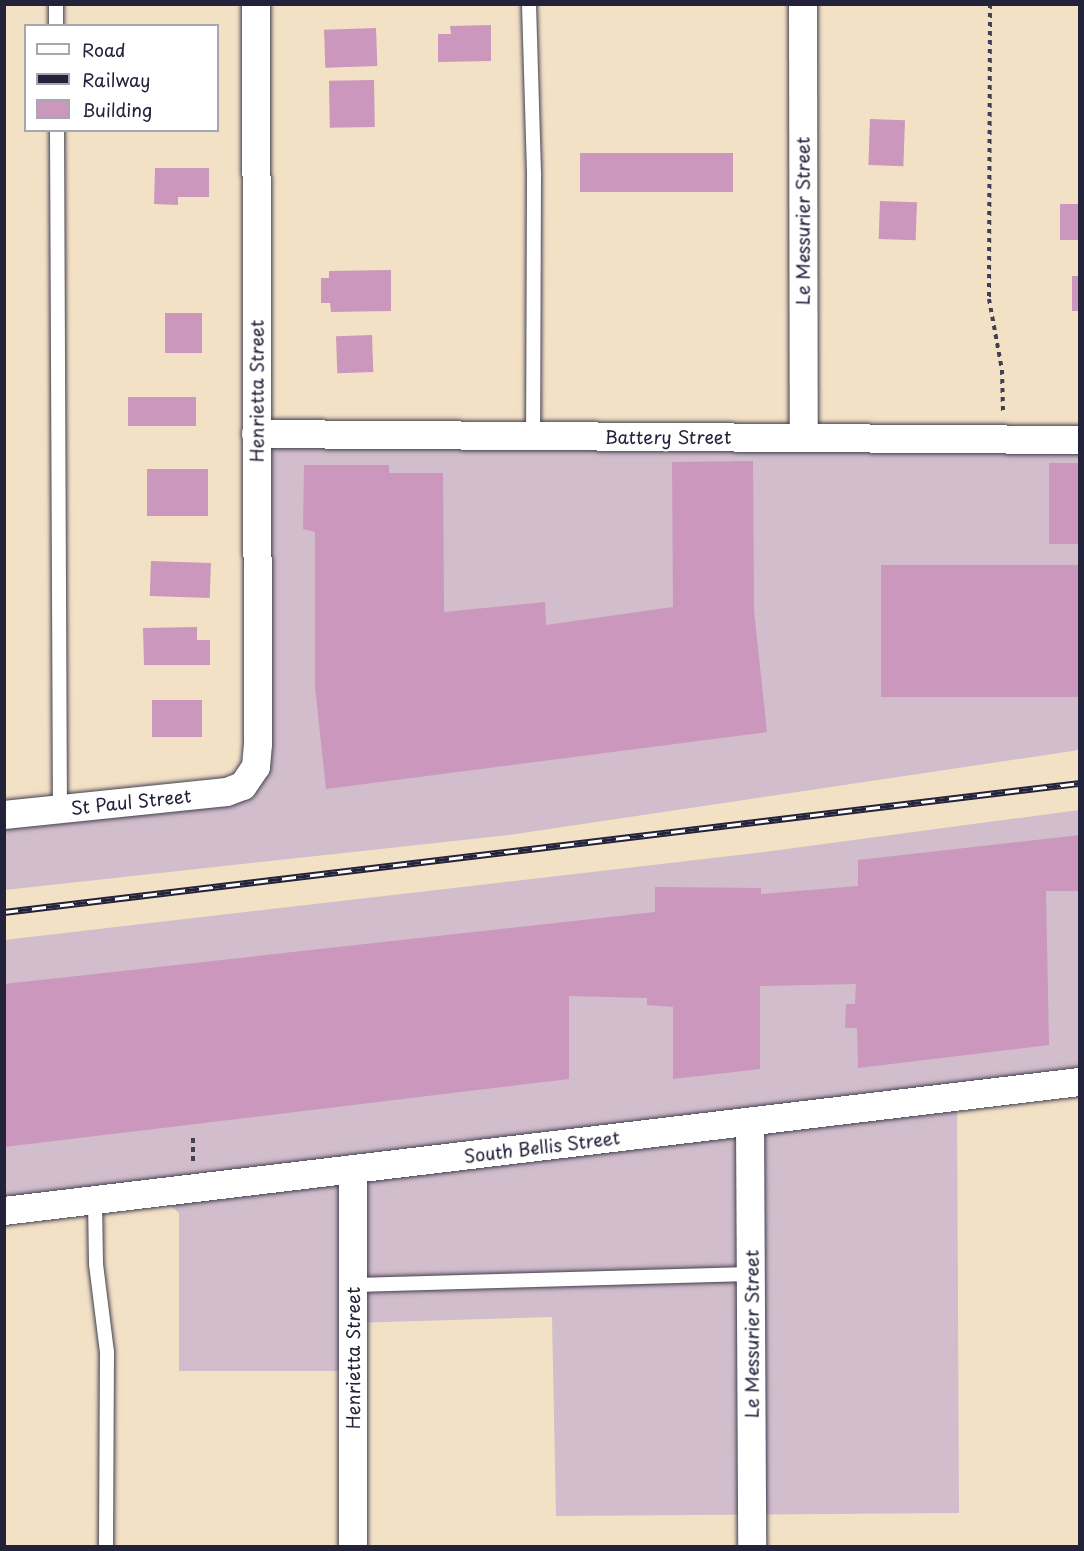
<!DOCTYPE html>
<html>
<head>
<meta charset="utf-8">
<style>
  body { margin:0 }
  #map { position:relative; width:1084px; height:1551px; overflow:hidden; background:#f3e1c6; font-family:"Playpen Sans",sans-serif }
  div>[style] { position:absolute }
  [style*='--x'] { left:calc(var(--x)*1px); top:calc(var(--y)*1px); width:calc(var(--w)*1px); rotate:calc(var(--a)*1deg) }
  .industrial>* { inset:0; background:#d1bdcb }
  .building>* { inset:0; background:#cb97bc; transform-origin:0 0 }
  .path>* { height:4px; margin-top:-2px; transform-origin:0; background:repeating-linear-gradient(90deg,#413f50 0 4.5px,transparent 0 9px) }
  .roads { filter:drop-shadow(0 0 2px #413f50) drop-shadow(0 0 2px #413f50) }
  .lane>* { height:14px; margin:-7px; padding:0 7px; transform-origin:7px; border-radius:7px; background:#fff }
  .street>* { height:28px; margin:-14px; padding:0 14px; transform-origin:14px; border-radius:14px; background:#fff }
  .rail>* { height:7px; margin-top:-3.5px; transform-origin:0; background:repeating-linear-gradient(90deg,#fff 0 14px,#22223b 0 28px); box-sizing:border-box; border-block:2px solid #22223b }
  span { translate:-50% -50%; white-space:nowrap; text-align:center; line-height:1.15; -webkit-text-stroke:4.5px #fff; paint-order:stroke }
  .street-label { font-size:18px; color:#22223b }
  .frame { position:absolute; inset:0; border:6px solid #22223b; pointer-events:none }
  .legend { position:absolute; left:24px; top:24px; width:195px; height:108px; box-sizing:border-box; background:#fff; border:2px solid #a7a7b1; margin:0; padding:8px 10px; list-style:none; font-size:18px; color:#22223b }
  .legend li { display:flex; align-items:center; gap:12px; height:30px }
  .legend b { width:30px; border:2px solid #a7a7b1 }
</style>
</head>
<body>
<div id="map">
  <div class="industrial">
    <div style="clip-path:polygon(256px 434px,1079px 440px,1079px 750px,509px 835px,5px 890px,5px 815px,243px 786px)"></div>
    <div style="clip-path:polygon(1079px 810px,1079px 1082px,957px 1097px,959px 1513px,556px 1516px,552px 1317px,353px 1323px,353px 1371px,179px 1371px,179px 1213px,157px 1193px,5px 1211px,4px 940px,756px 853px)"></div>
  </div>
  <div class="building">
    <div style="clip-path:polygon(491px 25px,491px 61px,438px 62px,438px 34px,451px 34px,450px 26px)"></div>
    <div style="left:376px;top:28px;width:38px;height:52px;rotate:88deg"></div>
    <div style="left:374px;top:80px;width:47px;height:45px;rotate:89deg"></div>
    <div style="left:870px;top:119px;width:35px;height:46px;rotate:2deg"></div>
    <div style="left:733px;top:153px;width:39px;height:153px;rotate:90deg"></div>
    <div style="clip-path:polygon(155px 168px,209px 168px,209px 197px,178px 197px,178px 205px,154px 204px)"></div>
    <div style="left:880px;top:201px;width:37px;height:38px;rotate:2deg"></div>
    <div style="left:1060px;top:204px;width:20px;height:36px"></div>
    <div style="clip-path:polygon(391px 270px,391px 311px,331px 312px,330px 303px,321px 303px,321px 278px,329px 278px,329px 271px)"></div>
    <div style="left:1072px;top:276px;width:8px;height:35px"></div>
    <div style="left:165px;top:313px;width:37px;height:40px"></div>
    <div style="left:372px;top:335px;width:37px;height:36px;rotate:88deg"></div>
    <div style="left:196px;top:397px;width:29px;height:68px;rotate:90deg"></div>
    <div style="clip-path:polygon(753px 461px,754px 611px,767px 732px,326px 789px,315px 687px,315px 532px,303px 529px,304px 465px,389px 465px,389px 473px,443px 473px,444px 612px,545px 602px,546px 625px,673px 607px,672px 462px)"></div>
    <div style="left:1049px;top:463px;width:31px;height:81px"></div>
    <div style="left:208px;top:469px;width:47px;height:61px;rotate:90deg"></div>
    <div style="left:151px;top:561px;width:60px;height:35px;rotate:2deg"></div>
    <div style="left:1080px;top:565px;width:132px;height:199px;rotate:90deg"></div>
    <div style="clip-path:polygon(197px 627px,197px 640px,210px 640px,210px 665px,144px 665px,143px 628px)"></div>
    <div style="left:202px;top:700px;width:37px;height:50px;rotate:90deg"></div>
    <div style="clip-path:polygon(1080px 835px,1080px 891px,1046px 891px,1049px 1045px,858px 1068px,857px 1028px,845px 1028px,846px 1004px,855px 1004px,856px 984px,760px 986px,760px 1069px,673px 1079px,673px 1007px,647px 1005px,647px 998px,569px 996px,569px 1079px,4px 1147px,4px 984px,655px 912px,655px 887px,761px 888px,761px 894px,858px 886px,858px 860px)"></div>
  </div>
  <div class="path">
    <div style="--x:990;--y:4;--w:295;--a:90.2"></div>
    <div style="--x:989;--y:299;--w:72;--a:79.6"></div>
    <div style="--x:1002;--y:370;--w:42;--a:88.6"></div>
    <div style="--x:193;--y:1161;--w:27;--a:-90"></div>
  </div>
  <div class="roads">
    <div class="lane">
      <div style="--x:56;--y:4;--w:22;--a:90"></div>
      <div style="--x:529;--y:4;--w:172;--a:88.3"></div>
      <div style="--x:534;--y:176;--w:260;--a:90.2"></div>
      <div style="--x:57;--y:130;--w:680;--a:89.75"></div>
      <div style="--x:95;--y:1200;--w:64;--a:89.1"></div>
      <div style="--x:96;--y:1264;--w:89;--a:82.9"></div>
      <div style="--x:107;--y:1352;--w:194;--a:90.3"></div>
      <div style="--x:353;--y:1285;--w:399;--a:-1.6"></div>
    </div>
    <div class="street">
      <div style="--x:803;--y:4;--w:433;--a:89.9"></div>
      <div style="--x:256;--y:434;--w:824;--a:0.42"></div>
      <div style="--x:4;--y:815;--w:224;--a:-5.9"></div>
      <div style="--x:227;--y:792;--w:17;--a:-21"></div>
      <div style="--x:243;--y:786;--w:23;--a:-56"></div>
      <div style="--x:256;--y:767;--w:23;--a:-85"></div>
      <div style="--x:258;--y:744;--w:740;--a:-90.15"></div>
      <div style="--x:750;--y:1122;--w:424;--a:89.7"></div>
      <div style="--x:4;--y:1211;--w:1084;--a:-6.84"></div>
      <div style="--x:353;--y:1546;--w:377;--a:-90"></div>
    </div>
  </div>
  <div class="rail">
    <div style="--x:4;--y:912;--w:1084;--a:-6.84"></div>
  </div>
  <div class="street-label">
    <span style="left:803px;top:221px;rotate:-90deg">Le Messurier Street</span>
    <span style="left:257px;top:391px;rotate:-90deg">Henrietta Street</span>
    <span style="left:668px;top:437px">Battery Street</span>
    <span style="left:131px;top:802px;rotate:-6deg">St Paul Street</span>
    <span style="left:542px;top:1147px;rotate:-7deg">South Bellis Street</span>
    <span style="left:752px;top:1334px;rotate:-90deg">Le Messurier Street</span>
    <span style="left:353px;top:1358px;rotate:-90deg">Henrietta Street</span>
  </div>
  <div class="frame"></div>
  <ul class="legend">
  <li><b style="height:8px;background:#fff"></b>Road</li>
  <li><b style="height:8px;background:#22223b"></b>Railway</li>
  <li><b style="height:16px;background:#cb97bc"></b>Building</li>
  </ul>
</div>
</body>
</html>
